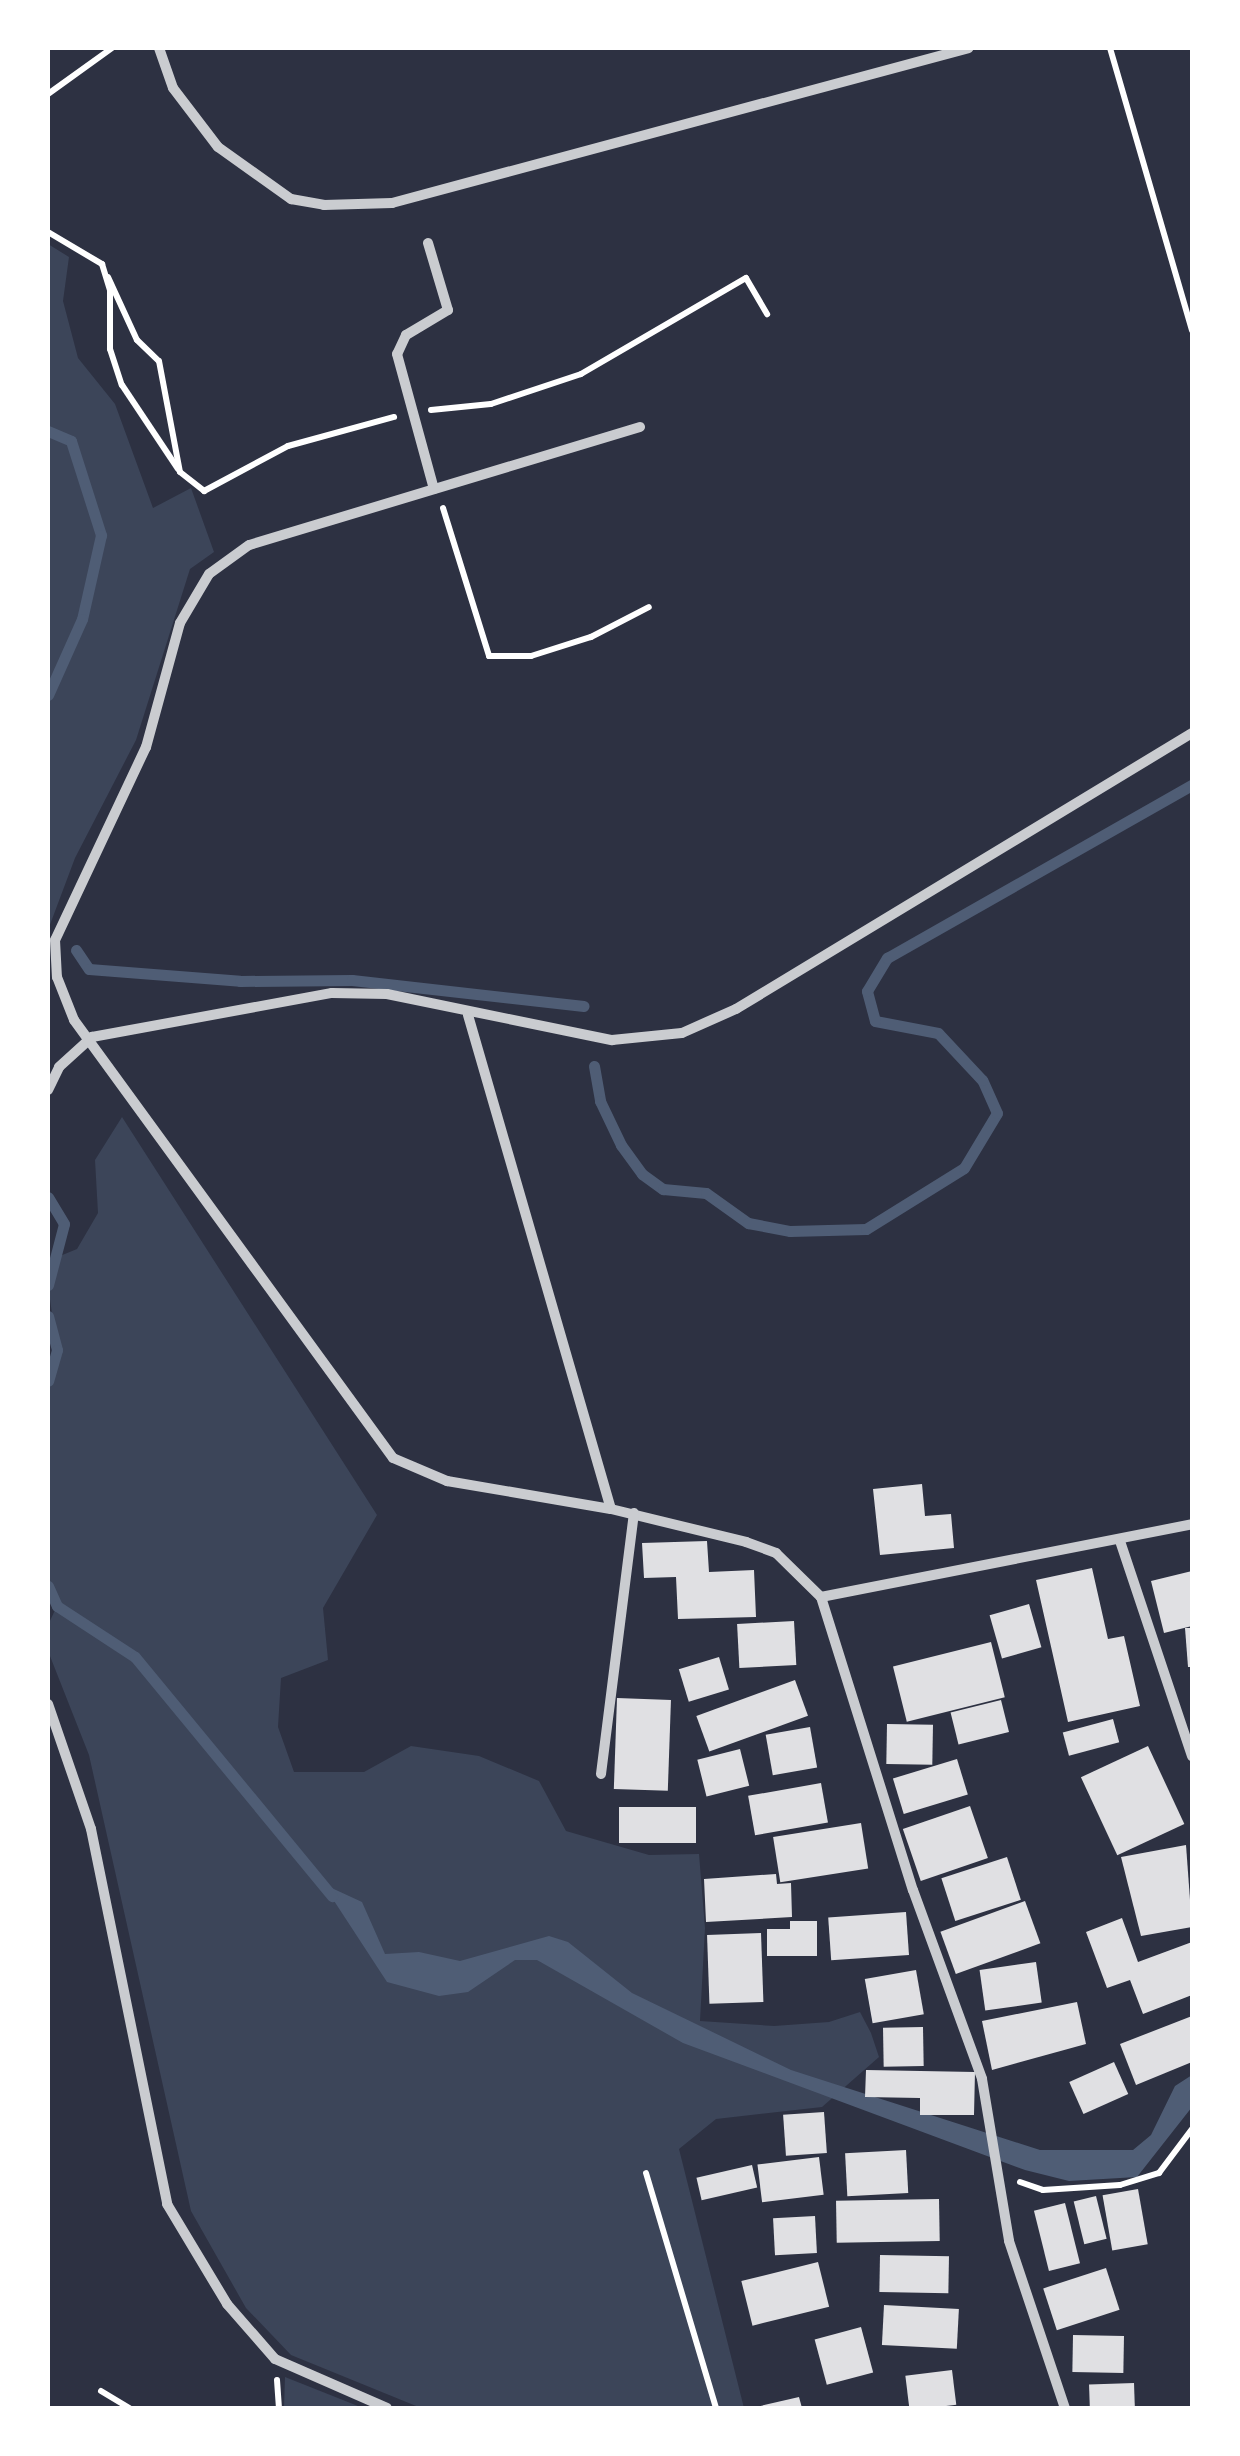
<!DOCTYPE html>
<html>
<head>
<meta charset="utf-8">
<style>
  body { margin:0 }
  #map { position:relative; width:1240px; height:2456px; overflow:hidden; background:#2d3142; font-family:Commissioner,sans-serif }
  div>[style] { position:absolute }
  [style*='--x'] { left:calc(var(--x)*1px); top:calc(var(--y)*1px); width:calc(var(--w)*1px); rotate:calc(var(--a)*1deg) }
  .green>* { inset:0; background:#3c4559 }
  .water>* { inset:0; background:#4f5d75 }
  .stream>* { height:11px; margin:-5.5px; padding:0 5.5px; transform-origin:5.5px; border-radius:5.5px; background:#4f5d75 }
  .building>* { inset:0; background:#e0e0e3; transform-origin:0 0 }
  .path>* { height:6px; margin:-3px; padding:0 3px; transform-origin:3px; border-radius:3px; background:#fff }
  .minor>* { height:10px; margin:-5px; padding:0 5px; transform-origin:5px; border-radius:5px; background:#caccd0 }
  span { translate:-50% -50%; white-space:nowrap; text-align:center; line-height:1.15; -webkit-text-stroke:8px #fff; paint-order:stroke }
  .frame { position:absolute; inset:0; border:50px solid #fff; pointer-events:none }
</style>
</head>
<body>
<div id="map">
  <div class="green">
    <div style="clip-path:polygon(48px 244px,69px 257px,63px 301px,78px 358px,115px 404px,153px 508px,191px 488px,214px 552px,190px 569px,136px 740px,75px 858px,48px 930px)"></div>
    <div style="clip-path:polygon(122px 1117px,377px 1515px,323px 1608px,328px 1660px,281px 1678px,278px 1727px,294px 1772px,364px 1772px,411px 1746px,479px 1756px,539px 1781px,566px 1831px,649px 1855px,699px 1854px,705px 1928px,700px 2021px,774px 2026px,829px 2022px,860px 2012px,871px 2033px,879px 2057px,822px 2107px,716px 2119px,679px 2149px,744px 2408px,421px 2408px,291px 2355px,246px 2308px,191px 2211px,89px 1755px,48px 1651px,48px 1625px,57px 1606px,48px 1587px,48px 1381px,57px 1350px,48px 1285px,55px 1258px,77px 1249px,98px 1213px,95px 1160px)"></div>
    <div style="clip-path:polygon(285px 2377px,363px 2408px,284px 2408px)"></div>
  </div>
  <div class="water">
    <div style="clip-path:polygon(323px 1884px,362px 1902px,385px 1954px,419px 1952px,460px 1961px,549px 1936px,568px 1942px,632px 1993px,791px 2070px,1040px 2150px,1133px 2150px,1151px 2135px,1175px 2086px,1192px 2075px,1192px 2107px,1137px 2177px,1069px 2181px,1025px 2170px,683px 2043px,537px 1960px,515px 1960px,468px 1992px,439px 1996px,387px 1982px)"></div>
  </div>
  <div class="stream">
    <div style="--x:48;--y:431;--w:25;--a:23"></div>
    <div style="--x:71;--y:441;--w:99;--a:72.3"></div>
    <div style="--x:101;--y:535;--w:86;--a:102.7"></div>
    <div style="--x:82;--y:619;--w:83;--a:114.1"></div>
    <div style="--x:76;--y:950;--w:23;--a:56"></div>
    <div style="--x:89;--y:969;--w:151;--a:4.5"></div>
    <div style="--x:240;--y:981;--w:112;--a:-0.5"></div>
    <div style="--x:352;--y:980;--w:233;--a:6.4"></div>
    <div style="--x:594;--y:1066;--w:36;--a:80"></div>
    <div style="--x:600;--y:1101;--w:49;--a:64.5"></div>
    <div style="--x:621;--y:1145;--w:36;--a:54"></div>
    <div style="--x:642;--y:1174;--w:26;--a:36"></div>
    <div style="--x:663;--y:1189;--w:43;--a:5.3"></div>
    <div style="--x:706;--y:1193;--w:52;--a:35.5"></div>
    <div style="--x:748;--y:1223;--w:43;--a:10.8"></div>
    <div style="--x:790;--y:1231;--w:76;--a:-1.5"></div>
    <div style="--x:866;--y:1229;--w:115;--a:-31.9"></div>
    <div style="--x:964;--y:1168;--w:64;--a:-59"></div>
    <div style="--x:997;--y:1113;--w:36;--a:-114"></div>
    <div style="--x:982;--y:1080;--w:64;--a:-133.1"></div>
    <div style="--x:938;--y:1033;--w:64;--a:-169.2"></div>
    <div style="--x:875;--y:1021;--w:31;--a:-105"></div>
    <div style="--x:867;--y:991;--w:39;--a:-59"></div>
    <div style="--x:887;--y:958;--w:351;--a:-29.6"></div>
    <div style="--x:48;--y:1197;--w:31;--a:59"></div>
    <div style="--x:64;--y:1224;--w:63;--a:104.7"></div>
    <div style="--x:48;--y:1316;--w:35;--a:75"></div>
    <div style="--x:57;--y:1350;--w:32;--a:106"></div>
    <div style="--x:48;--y:1586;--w:22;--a:66"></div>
    <div style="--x:57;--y:1606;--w:93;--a:33.2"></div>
    <div style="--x:135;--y:1657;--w:310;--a:50.5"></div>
  </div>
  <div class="building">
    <div style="clip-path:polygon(922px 1484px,925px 1516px,951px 1514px,954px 1548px,880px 1555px,873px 1489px)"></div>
    <div style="clip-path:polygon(707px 1541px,709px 1572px,754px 1570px,756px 1617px,678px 1619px,676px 1577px,644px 1578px,642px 1543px)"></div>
    <div style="clip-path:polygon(1092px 1568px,1108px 1639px,1124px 1636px,1140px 1706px,1068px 1722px,1036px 1580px)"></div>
    <div style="clip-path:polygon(1192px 1571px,1192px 1626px,1164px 1633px,1151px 1581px)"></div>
    <div style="left:1029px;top:1604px;width:45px;height:41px;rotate:74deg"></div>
    <div style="left:794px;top:1621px;width:44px;height:57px;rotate:87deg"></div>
    <div style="clip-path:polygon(1185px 1628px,1192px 1628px,1192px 1667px,1188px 1667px)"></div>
    <div style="left:991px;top:1642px;width:57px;height:101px;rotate:76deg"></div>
    <div style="left:719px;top:1657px;width:34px;height:42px;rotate:73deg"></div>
    <div style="left:795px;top:1680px;width:38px;height:105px;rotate:70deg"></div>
    <div style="left:617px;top:1698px;width:54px;height:91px;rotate:2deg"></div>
    <div style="left:1001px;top:1700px;width:33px;height:52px;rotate:76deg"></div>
    <div style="left:1113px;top:1719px;width:24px;height:52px;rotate:75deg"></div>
    <div style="left:887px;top:1724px;width:46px;height:40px;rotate:1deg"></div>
    <div style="left:810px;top:1727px;width:41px;height:45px;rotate:80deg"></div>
    <div style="left:1148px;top:1746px;width:86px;height:74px;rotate:65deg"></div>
    <div style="left:740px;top:1749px;width:38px;height:44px;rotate:76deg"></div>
    <div style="left:957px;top:1759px;width:37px;height:67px;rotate:73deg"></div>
    <div style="left:821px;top:1783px;width:40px;height:74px;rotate:80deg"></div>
    <div style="left:970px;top:1806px;width:55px;height:71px;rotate:71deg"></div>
    <div style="left:696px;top:1807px;width:36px;height:77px;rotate:90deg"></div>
    <div style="left:861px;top:1823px;width:46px;height:89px;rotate:81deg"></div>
    <div style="clip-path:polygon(1186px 1845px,1192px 1927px,1141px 1936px,1121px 1857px)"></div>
    <div style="left:1007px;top:1857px;width:45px;height:69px;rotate:72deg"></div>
    <div style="clip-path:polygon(776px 1874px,777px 1884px,791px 1883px,792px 1917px,706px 1922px,704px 1879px)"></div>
    <div style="left:1025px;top:1901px;width:45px;height:90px;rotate:70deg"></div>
    <div style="left:906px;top:1912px;width:43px;height:78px;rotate:86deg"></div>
    <div style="clip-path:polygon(1122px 1918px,1138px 1962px,1192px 1942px,1192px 1995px,1143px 2014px,1130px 1980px,1107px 1988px,1086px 1932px)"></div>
    <div style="clip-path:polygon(790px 1921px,817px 1921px,817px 1956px,767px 1956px,767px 1929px,790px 1929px)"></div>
    <div style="left:761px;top:1933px;width:69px;height:54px;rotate:88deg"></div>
    <div style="left:1036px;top:1962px;width:41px;height:57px;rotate:82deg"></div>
    <div style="left:916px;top:1970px;width:45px;height:52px;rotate:80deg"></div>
    <div style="clip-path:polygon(1077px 2002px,1086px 2044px,992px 2070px,982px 2021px)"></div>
    <div style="clip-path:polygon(1192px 2016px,1192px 2062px,1136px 2085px,1120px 2044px)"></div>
    <div style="left:923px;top:2027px;width:39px;height:40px;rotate:89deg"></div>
    <div style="left:1114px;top:2062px;width:35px;height:49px;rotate:66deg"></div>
    <div style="clip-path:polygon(866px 2070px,975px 2072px,974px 2115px,920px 2115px,920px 2098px,865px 2097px)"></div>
    <div style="left:824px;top:2112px;width:41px;height:41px;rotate:86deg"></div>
    <div style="left:906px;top:2150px;width:43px;height:61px;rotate:87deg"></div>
    <div style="left:819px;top:2157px;width:38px;height:62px;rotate:83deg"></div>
    <div style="left:752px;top:2165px;width:23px;height:57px;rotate:77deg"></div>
    <div style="left:1138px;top:2189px;width:56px;height:36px;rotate:80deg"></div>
    <div style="left:1096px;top:2196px;width:44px;height:23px;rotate:76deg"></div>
    <div style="left:939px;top:2199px;width:42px;height:103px;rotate:89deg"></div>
    <div style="left:1065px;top:2203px;width:62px;height:32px;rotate:76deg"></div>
    <div style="left:815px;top:2216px;width:37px;height:42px;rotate:87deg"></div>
    <div style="left:880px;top:2255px;width:69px;height:37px;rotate:1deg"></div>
    <div style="left:818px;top:2262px;width:46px;height:79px;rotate:76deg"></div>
    <div style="left:1106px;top:2268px;width:44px;height:66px;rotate:72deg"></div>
    <div style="left:884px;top:2305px;width:75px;height:40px;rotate:3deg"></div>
    <div style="left:861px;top:2327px;width:47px;height:48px;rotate:75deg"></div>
    <div style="left:1073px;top:2335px;width:51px;height:37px;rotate:1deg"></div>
    <div style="left:952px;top:2370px;width:35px;height:47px;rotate:83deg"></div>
    <div style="left:1134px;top:2383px;width:25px;height:45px;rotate:88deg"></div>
    <div style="clip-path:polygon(799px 2397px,802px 2408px,756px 2408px,756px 2407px)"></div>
  </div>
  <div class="path">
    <div style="--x:1110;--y:48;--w:294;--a:73.8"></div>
    <div style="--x:48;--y:94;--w:79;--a:-35.7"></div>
    <div style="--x:48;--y:232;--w:63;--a:30.7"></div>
    <div style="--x:102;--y:264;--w:27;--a:73"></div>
    <div style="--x:110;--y:290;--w:59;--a:90"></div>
    <div style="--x:110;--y:349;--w:38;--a:72"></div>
    <div style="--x:122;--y:385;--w:101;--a:56.3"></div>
    <div style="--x:108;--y:277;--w:69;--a:65.3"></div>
    <div style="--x:137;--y:340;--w:30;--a:44"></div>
    <div style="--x:159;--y:361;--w:113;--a:79.3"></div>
    <div style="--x:180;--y:472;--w:31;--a:38"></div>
    <div style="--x:204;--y:491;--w:95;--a:-28.2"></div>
    <div style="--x:288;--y:446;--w:110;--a:-15.3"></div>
    <div style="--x:431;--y:410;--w:60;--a:-5.7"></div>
    <div style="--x:491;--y:404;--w:95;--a:-18.4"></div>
    <div style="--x:581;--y:374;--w:191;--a:-30.2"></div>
    <div style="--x:746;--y:278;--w:42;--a:59.7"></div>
    <div style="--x:443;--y:508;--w:155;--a:72.7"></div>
    <div style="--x:489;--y:656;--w:42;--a:0"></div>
    <div style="--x:531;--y:656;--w:63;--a:-17.6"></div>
    <div style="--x:591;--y:637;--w:65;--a:-27.3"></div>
    <div style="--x:646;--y:2173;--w:245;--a:73.4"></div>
    <div style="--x:1020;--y:2182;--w:24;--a:19"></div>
    <div style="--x:1043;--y:2190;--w:77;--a:-3.7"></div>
    <div style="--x:1120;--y:2185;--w:41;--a:-17.1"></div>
    <div style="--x:1159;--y:2173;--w:55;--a:-53.1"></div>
    <div style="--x:277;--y:2380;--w:28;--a:86"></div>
    <div style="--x:101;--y:2391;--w:33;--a:31"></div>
  </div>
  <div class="minor">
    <div style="--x:159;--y:48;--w:42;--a:70.7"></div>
    <div style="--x:173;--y:88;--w:74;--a:52.7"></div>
    <div style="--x:218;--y:147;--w:90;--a:35.5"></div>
    <div style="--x:291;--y:199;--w:34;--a:10"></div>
    <div style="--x:324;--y:205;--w:68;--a:-1.7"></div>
    <div style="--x:392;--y:203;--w:597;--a:-15.04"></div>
    <div style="--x:428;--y:243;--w:70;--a:73.4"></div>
    <div style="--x:448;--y:310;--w:49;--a:149.2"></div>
    <div style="--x:406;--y:335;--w:21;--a:115"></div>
    <div style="--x:397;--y:354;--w:140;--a:74.7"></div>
    <div style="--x:640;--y:427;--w:408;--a:163.2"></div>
    <div style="--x:249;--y:545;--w:49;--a:144.1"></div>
    <div style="--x:209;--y:574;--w:57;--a:120.6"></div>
    <div style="--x:180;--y:623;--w:129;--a:105.3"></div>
    <div style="--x:146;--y:747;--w:213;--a:115.2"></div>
    <div style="--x:55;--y:940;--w:37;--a:87"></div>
    <div style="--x:57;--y:977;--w:46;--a:68.4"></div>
    <div style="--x:74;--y:1020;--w:542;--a:53.93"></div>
    <div style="--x:393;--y:1458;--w:59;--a:23.1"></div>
    <div style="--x:447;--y:1481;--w:166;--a:9.7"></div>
    <div style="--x:611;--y:1509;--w:139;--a:13.7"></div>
    <div style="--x:746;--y:1542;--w:32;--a:20"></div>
    <div style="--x:776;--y:1553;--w:63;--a:44.4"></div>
    <div style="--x:821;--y:1597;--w:307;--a:72.6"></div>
    <div style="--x:913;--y:1890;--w:201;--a:69.9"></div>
    <div style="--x:982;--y:2079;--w:164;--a:80.5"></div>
    <div style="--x:1009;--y:2241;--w:176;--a:71.5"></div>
    <div style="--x:468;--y:1015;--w:514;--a:73.86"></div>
    <div style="--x:48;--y:1090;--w:25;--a:-64"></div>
    <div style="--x:59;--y:1067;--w:45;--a:-42.3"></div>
    <div style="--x:92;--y:1037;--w:244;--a:-10.4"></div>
    <div style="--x:332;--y:993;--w:55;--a:1"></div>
    <div style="--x:387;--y:994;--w:230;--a:11.6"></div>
    <div style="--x:612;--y:1040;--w:70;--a:-5.7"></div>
    <div style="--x:682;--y:1033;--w:59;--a:-24"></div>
    <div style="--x:736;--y:1009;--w:533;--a:-31.18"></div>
    <div style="--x:1120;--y:1541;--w:227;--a:71.5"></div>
    <div style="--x:821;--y:1597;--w:378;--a:-11.1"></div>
    <div style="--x:48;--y:1704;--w:132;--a:71"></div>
    <div style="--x:91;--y:1829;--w:383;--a:78.5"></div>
    <div style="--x:167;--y:2204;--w:117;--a:59"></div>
    <div style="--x:227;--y:2304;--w:73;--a:48.9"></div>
    <div style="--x:275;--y:2359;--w:122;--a:23.6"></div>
    <div style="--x:601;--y:1774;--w:263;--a:-82.8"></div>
  </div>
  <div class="frame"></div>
</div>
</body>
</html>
